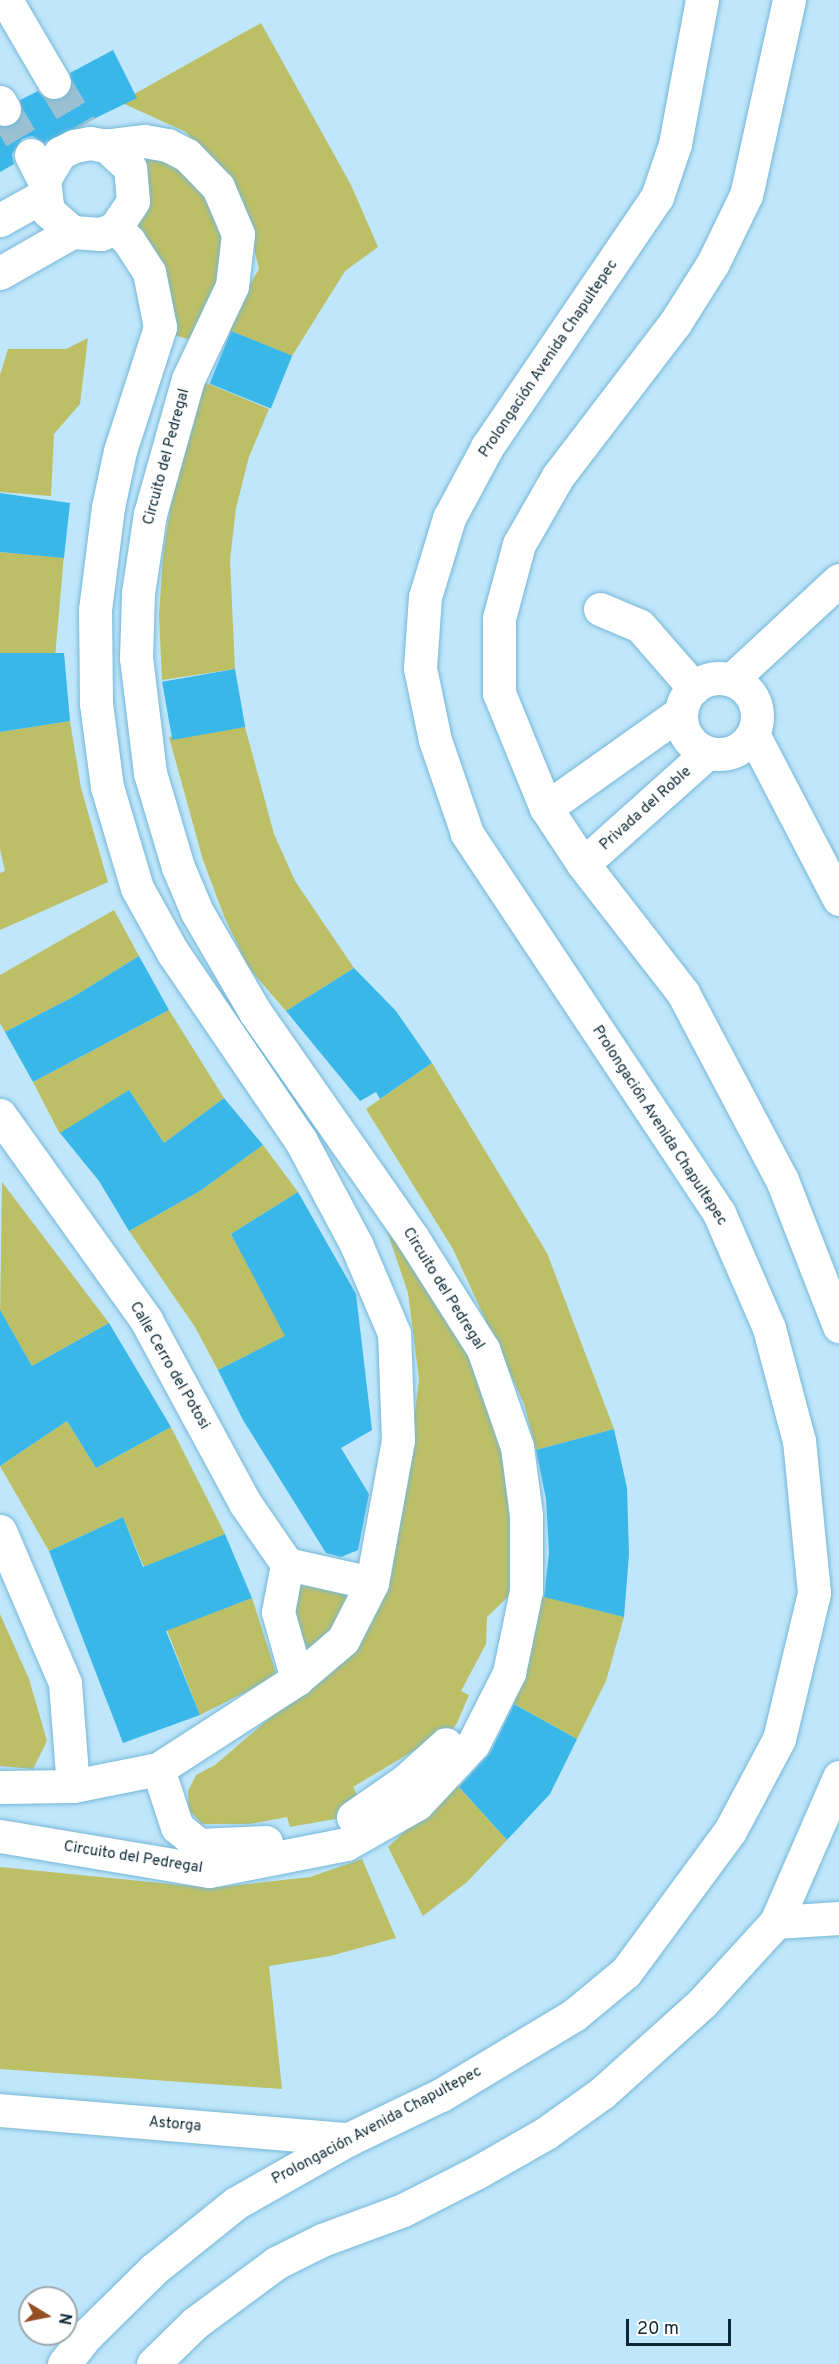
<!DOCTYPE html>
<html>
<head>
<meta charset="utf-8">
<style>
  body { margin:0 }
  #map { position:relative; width:839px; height:2364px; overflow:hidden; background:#bfe6fa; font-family:Overpass,sans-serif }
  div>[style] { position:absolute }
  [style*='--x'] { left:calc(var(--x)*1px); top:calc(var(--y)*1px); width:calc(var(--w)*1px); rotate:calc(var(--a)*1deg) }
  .green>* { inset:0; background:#bdbf66; transform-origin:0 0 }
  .building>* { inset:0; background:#39b7e9; transform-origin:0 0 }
  .minor-tunnel>* { height:33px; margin-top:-16.5px; transform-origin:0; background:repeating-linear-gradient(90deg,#9bc0d2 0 33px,transparent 0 49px) }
  .roads { filter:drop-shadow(0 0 2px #75b7d7) drop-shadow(0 0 2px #75b7d7) }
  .minor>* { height:33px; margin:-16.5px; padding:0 16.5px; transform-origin:16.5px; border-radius:16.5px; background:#fff }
  .minor>.ring { margin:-16.5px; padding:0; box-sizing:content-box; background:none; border:33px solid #fff; border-radius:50% }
  span { translate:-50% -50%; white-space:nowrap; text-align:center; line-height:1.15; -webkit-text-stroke:5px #fff; paint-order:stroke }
  .street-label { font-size:15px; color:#0c2834 }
  .north { position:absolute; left:18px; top:2286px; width:60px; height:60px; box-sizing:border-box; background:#fff; border:2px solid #9ea9ae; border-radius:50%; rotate:100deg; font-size:16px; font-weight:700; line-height:24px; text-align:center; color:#0c2834 }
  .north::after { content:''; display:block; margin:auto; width:21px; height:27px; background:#944f24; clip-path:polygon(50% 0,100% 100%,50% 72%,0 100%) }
  .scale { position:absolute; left:626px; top:2319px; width:105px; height:27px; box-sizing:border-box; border:3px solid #0c2834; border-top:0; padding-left:8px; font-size:18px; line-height:21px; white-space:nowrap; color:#0c2834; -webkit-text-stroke:4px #fff; paint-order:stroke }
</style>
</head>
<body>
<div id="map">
  <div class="green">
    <div style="clip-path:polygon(261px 23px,351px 185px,378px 247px,345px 271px,292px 356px,224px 328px,259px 269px,248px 224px,225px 180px,186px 132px,120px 102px)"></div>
    <div style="clip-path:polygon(119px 151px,184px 162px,213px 189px,233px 250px,191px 340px,167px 333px,141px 248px)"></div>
    <div style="clip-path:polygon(88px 338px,80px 404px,54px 434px,51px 496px,0 492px,0 375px,8px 349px,66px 349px)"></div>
    <div style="clip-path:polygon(199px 380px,269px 409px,249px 457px,236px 508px,230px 560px,235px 669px,162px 680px,159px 616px,163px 555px,172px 498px)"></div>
    <div style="left:0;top:552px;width:64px;height:101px;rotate:5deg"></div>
    <div style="clip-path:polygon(70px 721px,81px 788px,108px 882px,0 930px,0 873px,5px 871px,0 849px,0 732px)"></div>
    <div style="clip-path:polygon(245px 727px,274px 834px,295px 881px,354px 968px,286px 1011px,248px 967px,224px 916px,203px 860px,169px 737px)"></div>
    <div style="clip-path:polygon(114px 910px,139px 956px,73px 997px,5px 1032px,0 1023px,0 975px)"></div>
    <div style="clip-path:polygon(169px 1010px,224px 1098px,164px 1143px,129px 1090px,60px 1134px,33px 1082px)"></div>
    <div style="clip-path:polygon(432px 1063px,547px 1253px,614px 1429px,536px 1450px,524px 1404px,453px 1249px,366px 1109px)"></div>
    <div style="clip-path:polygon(263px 1145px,298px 1192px,231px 1234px,286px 1336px,218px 1370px,195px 1327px,129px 1231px,200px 1191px)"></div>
    <div style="clip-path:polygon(2px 1182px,109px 1323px,32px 1366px,5px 1319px,0 1322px)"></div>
    <div style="clip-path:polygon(379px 1207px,461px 1329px,496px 1415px,515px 1513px,514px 1591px,487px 1617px,486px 1644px,461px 1691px,469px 1695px,457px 1723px,436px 1751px,425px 1744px,353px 1787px,362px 1804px,335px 1819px,290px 1827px,287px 1817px,250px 1824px,202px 1824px,189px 1810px,188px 1791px,196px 1775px,215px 1765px,313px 1681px,389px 1558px,404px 1503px,419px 1379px,408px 1293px)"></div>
    <div style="clip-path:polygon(67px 1421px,96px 1468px,171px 1427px,225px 1534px,144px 1567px,123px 1517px,49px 1551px,0 1466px)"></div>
    <div style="clip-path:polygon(288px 1565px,368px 1587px,298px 1677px)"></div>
    <div style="clip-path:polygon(542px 1596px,624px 1617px,606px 1681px,577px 1739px,509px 1701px)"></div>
    <div style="clip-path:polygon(252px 1598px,277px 1676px,200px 1715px,167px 1630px)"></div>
    <div style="clip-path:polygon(0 1614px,29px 1679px,47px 1741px,33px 1769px,0 1766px)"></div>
    <div style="clip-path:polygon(456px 1784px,507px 1840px,467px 1882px,423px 1916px,388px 1847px)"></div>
    <div style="clip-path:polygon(362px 1859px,396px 1938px,330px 1956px,269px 1966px,282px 2089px,0 2069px,0 1867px,211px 1888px,310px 1877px)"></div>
  </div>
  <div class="building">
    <div style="clip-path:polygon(113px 50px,137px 98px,44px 143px,32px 136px,22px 139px,12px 154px,14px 164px,0 172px,0 127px,13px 126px,20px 119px,20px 100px,38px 91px,45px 99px,63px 98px,71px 91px,70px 73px)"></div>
    <div style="left:231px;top:331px;width:66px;height:57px;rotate:22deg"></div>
    <div style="clip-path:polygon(0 493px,70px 503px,64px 558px,0 552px)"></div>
    <div style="clip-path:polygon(0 653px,64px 653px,70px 721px,0 732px)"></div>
    <div style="left:235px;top:669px;width:59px;height:74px;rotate:80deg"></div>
    <div style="clip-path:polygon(139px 956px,169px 1010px,33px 1082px,5px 1032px,73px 997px)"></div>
    <div style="clip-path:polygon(354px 968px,396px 1011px,432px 1063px,380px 1099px,376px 1092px,360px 1101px,286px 1011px)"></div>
    <div style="clip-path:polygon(129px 1090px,164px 1143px,224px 1098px,263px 1145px,200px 1191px,129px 1231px,99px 1181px,60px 1133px)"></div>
    <div style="clip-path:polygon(298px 1192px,356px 1294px,372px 1430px,341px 1448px,369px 1494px,358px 1550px,341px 1557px,326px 1553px,243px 1420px,218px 1370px,285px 1336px,231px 1234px)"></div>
    <div style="clip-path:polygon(0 1310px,32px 1366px,109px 1323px,171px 1427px,96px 1468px,67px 1421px,0 1466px)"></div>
    <div style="clip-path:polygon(614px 1429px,627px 1488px,629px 1554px,624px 1617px,544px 1597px,549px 1553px,546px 1499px,536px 1450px)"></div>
    <div style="clip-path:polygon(123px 1517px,143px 1567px,225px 1534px,252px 1598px,166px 1631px,200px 1715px,123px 1743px,49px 1551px)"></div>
    <div style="clip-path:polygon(514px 1704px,577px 1739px,550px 1794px,507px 1840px,459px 1787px,490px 1753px)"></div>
  </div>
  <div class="minor-tunnel">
    <div style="--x:54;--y:82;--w:52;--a:59"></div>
    <div style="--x:4;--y:109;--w:53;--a:59.6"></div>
  </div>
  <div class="roads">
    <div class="minor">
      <div style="--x:6;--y:0;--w:95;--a:59.7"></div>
      <div style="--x:789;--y:0;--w:200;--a:102.4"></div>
      <div style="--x:746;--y:195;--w:76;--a:115.9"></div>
      <div style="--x:713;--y:263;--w:71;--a:122.3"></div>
      <div style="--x:675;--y:323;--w:193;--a:127.4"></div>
      <div style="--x:558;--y:476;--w:78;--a:119.8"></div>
      <div style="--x:519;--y:544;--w:77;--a:105.1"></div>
      <div style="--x:499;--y:618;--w:75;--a:90"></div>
      <div style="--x:499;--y:693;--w:124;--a:67.8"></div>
      <div style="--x:546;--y:808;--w:67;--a:56.5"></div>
      <div style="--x:583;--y:864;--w:163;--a:52.2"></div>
      <div style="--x:683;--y:993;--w:212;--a:62.1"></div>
      <div style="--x:782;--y:1180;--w:157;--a:68.7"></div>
      <div style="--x:0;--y:102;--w:8;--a:60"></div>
      <div style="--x:31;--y:155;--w:28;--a:63"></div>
      <div style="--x:44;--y:180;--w:31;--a:83"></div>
      <div style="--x:48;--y:211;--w:32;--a:41"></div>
      <div style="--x:72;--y:232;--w:29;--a:4"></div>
      <div style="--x:101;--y:234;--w:15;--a:-23"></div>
      <div style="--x:115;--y:228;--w:32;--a:-56"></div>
      <div style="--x:133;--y:201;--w:33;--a:-95"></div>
      <div style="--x:130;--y:168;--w:33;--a:-137"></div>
      <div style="--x:106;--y:146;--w:16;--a:-169"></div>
      <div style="--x:90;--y:143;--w:16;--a:169"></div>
      <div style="--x:74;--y:146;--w:16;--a:153"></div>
      <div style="--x:60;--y:153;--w:31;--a:121"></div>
      <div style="--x:0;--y:220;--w:49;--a:-29.2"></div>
      <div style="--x:0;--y:273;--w:83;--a:-29.7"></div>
      <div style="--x:600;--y:609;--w:43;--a:23"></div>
      <div style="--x:640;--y:626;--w:82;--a:48.9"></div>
      <div class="ring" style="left:681px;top:678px;width:43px;height:43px"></div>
      <div style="--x:731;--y:680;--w:147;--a:-42.8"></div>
      <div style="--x:753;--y:734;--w:186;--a:62.5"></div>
      <div style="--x:546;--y:808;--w:166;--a:-35.4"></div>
      <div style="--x:583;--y:864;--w:166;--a:-41.8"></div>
      <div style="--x:0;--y:1115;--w:252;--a:54.5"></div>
      <div style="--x:146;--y:1320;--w:208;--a:61.6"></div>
      <div style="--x:245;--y:1503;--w:74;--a:55.5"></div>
      <div style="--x:287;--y:1564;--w:87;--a:12.6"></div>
      <div style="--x:0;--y:1531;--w:165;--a:66.8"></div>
      <div style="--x:65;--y:1683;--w:103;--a:85.6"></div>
      <div style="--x:287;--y:1564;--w:49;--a:100.6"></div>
      <div style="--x:278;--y:1612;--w:70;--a:74.2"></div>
      <div style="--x:158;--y:1769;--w:61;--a:71.9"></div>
      <div style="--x:177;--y:1827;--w:28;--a:39"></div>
      <div style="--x:199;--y:1845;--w:67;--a:-2.6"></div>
      <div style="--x:0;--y:1787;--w:73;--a:-0.8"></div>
      <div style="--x:73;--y:1786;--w:87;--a:-11.3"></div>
      <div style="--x:158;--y:1769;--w:166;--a:-32.9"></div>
      <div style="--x:297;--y:1679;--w:60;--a:-40.3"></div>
      <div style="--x:343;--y:1640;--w:64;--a:-63"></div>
      <div style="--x:372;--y:1583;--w:145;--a:-79.7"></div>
      <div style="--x:398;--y:1440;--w:107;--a:-92.1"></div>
      <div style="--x:394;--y:1333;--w:97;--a:-113.1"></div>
      <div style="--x:356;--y:1244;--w:117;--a:-118.1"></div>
      <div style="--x:301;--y:1141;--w:227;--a:-124.2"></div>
      <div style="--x:173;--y:953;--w:74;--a:-119"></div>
      <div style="--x:137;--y:888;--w:105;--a:-106.5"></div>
      <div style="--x:107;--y:787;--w:85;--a:-97.5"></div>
      <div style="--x:96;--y:703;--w:93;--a:-90.6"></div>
      <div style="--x:95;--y:610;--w:104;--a:-82.8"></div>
      <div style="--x:108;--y:507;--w:57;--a:-77.9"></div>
      <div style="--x:120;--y:451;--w:130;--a:-72.1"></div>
      <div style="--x:160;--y:327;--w:56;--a:-101.3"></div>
      <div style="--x:149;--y:272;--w:37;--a:-123"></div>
      <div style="--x:129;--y:241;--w:19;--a:-137"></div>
      <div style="--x:353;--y:1817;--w:63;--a:-34.7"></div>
      <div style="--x:405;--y:1781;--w:55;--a:-42.1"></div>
      <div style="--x:0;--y:1836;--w:212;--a:9.5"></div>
      <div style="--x:209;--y:1871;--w:140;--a:-11.1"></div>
      <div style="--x:346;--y:1844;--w:81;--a:-29.4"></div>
      <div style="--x:417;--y:1804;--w:82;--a:-47"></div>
      <div style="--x:473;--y:1744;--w:80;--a:-63.1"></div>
      <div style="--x:509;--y:1673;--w:84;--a:-78.3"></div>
      <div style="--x:526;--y:1591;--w:76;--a:-90"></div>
      <div style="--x:526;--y:1515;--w:69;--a:-97.5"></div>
      <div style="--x:517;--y:1447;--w:104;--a:-109.1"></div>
      <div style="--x:483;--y:1349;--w:133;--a:-122.4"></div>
      <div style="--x:412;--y:1237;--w:274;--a:-124.9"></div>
      <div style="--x:255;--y:1012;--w:116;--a:-120.1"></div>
      <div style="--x:197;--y:912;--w:49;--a:-112.9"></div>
      <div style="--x:178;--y:867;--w:98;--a:-106.6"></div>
      <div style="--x:150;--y:773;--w:116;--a:-96.9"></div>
      <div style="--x:136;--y:658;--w:65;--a:-88.2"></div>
      <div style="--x:138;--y:593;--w:80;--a:-81.4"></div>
      <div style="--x:150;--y:514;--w:140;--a:-74.3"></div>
      <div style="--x:188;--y:379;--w:103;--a:-64.7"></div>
      <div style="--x:232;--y:286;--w:52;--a:-83.4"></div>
      <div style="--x:238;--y:234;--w:51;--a:-113.1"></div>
      <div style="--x:218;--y:187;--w:45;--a:-134.1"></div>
      <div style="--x:187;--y:155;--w:22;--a:-153"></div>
      <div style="--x:167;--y:145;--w:23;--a:-170"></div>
      <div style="--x:144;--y:141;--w:38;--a:173"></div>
      <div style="--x:776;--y:1922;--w:63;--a:-3.6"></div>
      <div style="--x:0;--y:2110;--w:350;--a:4.8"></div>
      <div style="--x:64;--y:2364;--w:37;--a:-52"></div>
      <div style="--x:87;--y:2335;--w:94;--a:-44.6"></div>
      <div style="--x:154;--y:2269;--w:105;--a:-38.8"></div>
      <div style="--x:236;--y:2203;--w:130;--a:-29.5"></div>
      <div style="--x:349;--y:2139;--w:102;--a:-25.6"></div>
      <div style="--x:441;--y:2095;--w:155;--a:-31"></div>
      <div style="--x:574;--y:2015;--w:67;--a:-39.6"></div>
      <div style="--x:626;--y:1972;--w:175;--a:-53.6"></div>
      <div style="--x:730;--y:1831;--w:104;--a:-62"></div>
      <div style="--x:779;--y:1739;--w:150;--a:-76.5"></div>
      <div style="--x:814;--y:1593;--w:153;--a:-95.6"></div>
      <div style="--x:799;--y:1441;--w:117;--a:-104.9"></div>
      <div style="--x:769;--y:1328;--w:125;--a:-113.5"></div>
      <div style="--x:719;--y:1213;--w:456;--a:-123.6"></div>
      <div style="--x:467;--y:833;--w:98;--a:-109"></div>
      <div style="--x:435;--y:740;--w:74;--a:-101.8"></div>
      <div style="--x:420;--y:668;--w:71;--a:-86"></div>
      <div style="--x:425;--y:597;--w:83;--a:-73.1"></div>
      <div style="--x:449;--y:518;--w:81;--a:-61.8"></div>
      <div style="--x:487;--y:447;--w:302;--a:-55.8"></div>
      <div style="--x:657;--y:197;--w:56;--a:-71.2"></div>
      <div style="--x:675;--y:144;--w:147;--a:-79.4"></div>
      <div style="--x:153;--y:2364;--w:59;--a:-44.3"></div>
      <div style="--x:195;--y:2323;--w:101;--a:-36.5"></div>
      <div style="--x:276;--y:2263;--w:51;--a:-26.6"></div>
      <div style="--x:322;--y:2240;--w:86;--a:-20.3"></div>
      <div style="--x:403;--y:2210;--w:82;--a:-26.9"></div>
      <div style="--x:476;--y:2173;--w:81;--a:-29.7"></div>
      <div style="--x:546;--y:2133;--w:69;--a:-35.5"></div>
      <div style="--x:602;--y:2093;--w:135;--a:-42"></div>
      <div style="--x:702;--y:2003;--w:110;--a:-47.6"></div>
      <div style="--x:776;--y:1922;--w:158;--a:-66.5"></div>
    </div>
  </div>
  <div class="street-label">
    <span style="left:549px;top:359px;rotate:-56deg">Prolongación Avenida Chapultepec</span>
    <span style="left:167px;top:457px;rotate:-75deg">Circuito del Pedregal</span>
    <span style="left:646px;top:809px;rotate:-42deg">Privada del Roble</span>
    <span style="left:659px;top:1126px;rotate:57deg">Prolongación Avenida Chapultepec</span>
    <span style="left:443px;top:1289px;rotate:58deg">Circuito del Pedregal</span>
    <span style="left:169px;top:1366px;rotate:60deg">Calle Cerro del Potosi</span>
    <span style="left:133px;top:1858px;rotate:9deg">Circuito del Pedregal</span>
    <span style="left:175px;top:2125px;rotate:5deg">Astorga</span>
    <span style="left:377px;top:2126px;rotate:-28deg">Prolongación Avenida Chapultepec</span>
  </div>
  <div class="north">N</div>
  <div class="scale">20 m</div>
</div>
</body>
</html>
